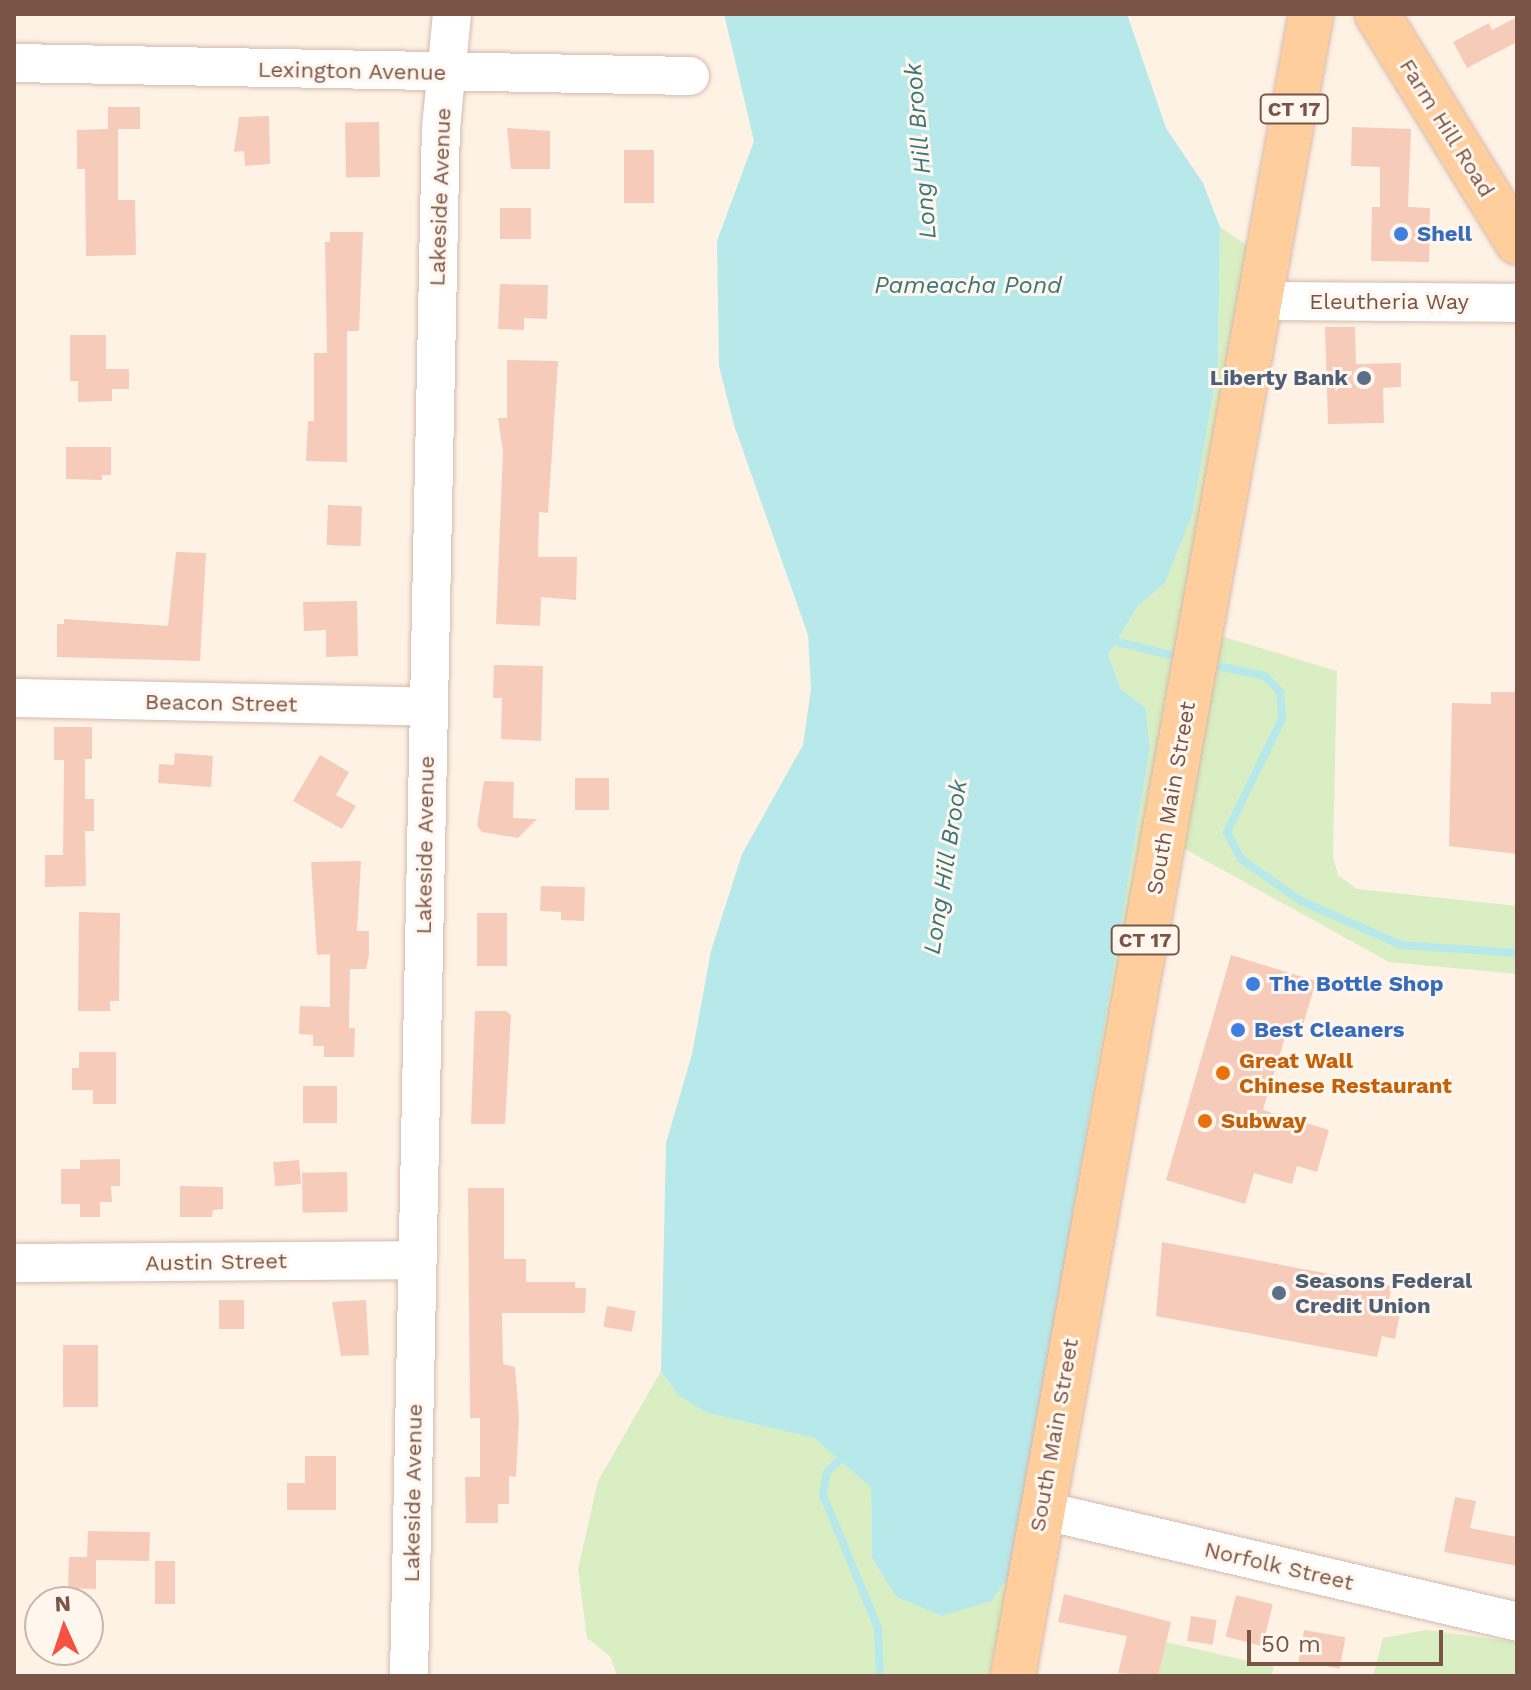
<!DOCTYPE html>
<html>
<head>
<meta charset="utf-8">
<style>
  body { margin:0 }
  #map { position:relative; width:1531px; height:1690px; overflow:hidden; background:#fef2e5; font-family:"Work Sans",sans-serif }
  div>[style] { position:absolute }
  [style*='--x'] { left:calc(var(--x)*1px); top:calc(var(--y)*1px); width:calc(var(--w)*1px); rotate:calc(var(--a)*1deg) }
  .green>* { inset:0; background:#d9eec2 }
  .water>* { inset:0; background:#b8e9ea }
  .stream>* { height:8px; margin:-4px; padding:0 4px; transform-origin:4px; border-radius:4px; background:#b8e9ea }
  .building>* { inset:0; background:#f6cbba; transform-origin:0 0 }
  .roads { filter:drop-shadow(0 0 2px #d4baad) drop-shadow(0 0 2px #d4baad) }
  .minor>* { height:38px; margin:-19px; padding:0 19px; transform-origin:19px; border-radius:19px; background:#fff }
  .major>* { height:44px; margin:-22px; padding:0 22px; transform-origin:22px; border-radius:22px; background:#ffce9c }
  .dots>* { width:22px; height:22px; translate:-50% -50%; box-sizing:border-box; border:4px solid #fff6ee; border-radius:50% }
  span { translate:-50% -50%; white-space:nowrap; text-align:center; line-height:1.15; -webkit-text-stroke:6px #fff6ee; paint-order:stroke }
  .shield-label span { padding:2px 6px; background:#fff6ee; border:2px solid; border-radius:6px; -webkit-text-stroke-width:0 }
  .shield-label { font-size:20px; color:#7a5447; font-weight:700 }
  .street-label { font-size:22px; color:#7a5447 }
  .shop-label { font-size:22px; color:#366cbe; font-weight:700 }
  .left { translate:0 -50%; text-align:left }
  .service-label { font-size:22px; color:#4e5e75; font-weight:700 }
  .right { translate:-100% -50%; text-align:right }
  .food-label { font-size:22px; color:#c56008; font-weight:700 }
  .water-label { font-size:24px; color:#377679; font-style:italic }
  .frame { position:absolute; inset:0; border:16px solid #7a5447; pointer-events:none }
  .north { position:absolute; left:24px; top:1586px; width:80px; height:80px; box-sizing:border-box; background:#fff6ee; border:2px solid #cab5ab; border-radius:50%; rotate:357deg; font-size:22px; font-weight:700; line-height:32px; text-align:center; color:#7a5447 }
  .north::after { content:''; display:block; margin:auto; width:28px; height:36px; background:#f35340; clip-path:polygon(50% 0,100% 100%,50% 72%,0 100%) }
  .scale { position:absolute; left:1247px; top:1630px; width:196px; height:36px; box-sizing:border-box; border:4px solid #7a5447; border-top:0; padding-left:10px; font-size:24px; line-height:28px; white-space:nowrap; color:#7a5447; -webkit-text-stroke:6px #fff6ee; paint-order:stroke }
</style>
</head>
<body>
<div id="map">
  <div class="green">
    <div style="clip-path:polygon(1220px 227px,1251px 248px,1055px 1320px,1150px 749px,1146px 708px,1121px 689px,1108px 655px,1138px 606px,1165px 583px,1218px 365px)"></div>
    <div style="clip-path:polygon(1221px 636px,1337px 671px,1333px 857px,1338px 875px,1357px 889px,1517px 906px,1517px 974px,1389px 962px,1183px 848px)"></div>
    <div style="clip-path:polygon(661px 1371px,678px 1395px,707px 1413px,814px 1438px,871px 1488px,872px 1558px,896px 1597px,942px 1616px,991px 1601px,1014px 1567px,989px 1676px,617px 1676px,610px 1656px,587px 1638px,578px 1569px,598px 1481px)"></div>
    <div style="clip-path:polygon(1426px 1630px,1517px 1642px,1517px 1676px,1373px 1676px,1383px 1638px)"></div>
    <div style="clip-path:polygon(1166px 1642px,1274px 1667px,1271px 1676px,1158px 1676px)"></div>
  </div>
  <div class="water">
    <div style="clip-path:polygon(724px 14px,1127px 14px,1166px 128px,1203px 183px,1220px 227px,1218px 365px,1192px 515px,1165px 583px,1138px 606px,1108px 655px,1121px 689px,1146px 708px,1150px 749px,1014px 1567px,992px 1601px,942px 1616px,896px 1597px,872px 1558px,871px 1488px,814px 1438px,707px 1413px,678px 1395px,661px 1371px,666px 1143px,692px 1054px,711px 951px,742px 854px,803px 745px,811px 689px,808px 635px,734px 425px,719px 366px,717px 241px,754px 141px)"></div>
  </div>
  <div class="stream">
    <div style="--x:1110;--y:640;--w:62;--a:14"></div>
    <div style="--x:1222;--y:667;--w:44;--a:11.8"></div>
    <div style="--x:1265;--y:676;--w:22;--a:47"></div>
    <div style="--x:1280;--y:692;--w:27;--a:86"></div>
    <div style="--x:1282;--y:719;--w:126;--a:116"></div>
    <div style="--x:1227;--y:832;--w:30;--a:63"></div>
    <div style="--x:1241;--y:859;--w:73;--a:35"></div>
    <div style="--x:1301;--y:901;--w:109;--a:23.7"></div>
    <div style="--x:1401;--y:945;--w:116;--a:3.9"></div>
    <div style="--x:844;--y:1456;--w:23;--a:137"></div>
    <div style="--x:827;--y:1472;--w:23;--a:100"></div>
    <div style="--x:823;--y:1495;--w:144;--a:67.5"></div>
    <div style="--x:878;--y:1628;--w:48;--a:87.6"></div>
  </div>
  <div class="building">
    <div style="clip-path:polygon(1517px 17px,1517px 42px,1467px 68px,1453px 42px,1489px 23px,1492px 30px)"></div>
    <div style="clip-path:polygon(108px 107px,140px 107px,140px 129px,118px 129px,118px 200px,135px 200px,136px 255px,86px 256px,85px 169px,77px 169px,77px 130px,108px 129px)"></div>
    <div style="clip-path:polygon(269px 116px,270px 164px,245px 166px,244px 151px,234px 152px,239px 117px)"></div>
    <div style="left:379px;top:122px;width:55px;height:34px;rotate:89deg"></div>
    <div style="clip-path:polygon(1352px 127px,1411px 129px,1408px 207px,1430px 208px,1429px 262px,1371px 261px,1372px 207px,1380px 207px,1380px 167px,1351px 166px)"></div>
    <div style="clip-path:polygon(507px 128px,550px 131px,550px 169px,511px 169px)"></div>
    <div style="left:624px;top:150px;width:30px;height:53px"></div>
    <div style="left:500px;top:208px;width:31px;height:31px"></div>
    <div style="clip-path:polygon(330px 232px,363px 232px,359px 331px,347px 331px,347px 462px,306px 461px,308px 421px,314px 421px,314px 353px,327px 353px,325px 242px,330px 242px)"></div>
    <div style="clip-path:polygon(500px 284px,548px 285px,547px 319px,524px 318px,524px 330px,498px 329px)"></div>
    <div style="clip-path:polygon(1325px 327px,1355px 327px,1356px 364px,1401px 363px,1401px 387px,1383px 388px,1384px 423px,1328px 424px)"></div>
    <div style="clip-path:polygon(70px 335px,106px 335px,106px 369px,129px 369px,129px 389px,112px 389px,112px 401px,78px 402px,78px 381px,70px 381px)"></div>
    <div style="clip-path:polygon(507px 360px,558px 361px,548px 513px,539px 512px,538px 557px,577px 557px,576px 600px,541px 597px,540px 626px,496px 624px,503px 452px,498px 418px,507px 418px)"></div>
    <div style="clip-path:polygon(66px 447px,111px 447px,111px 475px,102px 475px,102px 480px,66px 479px)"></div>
    <div style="left:328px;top:505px;width:34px;height:40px;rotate:2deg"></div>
    <div style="clip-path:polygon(176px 552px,206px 553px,200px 661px,57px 657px,57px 624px,64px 624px,64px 619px,168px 626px)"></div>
    <div style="clip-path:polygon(357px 601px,358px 656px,326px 657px,326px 630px,304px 631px,303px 602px)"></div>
    <div style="clip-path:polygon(494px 665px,543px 666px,541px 741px,501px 739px,502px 698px,493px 698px)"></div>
    <div style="clip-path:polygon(1491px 692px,1517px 692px,1517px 854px,1449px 846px,1452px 703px,1491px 704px)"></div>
    <div style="clip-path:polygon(54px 727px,92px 727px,92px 759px,85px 759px,85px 799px,94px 799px,94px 831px,85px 831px,86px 886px,45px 887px,45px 855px,63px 855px,64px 760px,54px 760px)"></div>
    <div style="clip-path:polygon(175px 753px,213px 756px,211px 787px,158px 783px,159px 764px,174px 765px)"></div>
    <div style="clip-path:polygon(320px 755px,349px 772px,336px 795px,356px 806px,342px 829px,293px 801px)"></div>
    <div style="left:575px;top:778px;width:34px;height:32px"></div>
    <div style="clip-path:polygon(484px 781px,514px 782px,513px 818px,537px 819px,518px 838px,482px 832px,477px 826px)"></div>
    <div style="clip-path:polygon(361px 861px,357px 931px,369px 931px,369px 955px,366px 969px,350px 969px,349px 1028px,355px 1028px,354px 1057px,324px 1057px,324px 1046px,313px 1046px,313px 1035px,299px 1034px,300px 1006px,330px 1007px,330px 954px,317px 955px,311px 862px)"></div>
    <div style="clip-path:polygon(541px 886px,585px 887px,584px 921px,561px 920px,561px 912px,540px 911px)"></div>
    <div style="clip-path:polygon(79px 912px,120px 913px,119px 1001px,110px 1001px,110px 1011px,78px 1011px)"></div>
    <div style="left:477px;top:913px;width:30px;height:53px"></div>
    <div style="clip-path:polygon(1231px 955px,1316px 981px,1300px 1035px,1287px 1031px,1263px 1110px,1329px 1130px,1317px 1172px,1297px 1166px,1292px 1184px,1254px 1173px,1245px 1204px,1166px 1180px)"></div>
    <div style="clip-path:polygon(475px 1011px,506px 1011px,511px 1015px,505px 1124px,471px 1124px)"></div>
    <div style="clip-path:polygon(79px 1052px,116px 1052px,116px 1104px,93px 1104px,93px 1090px,72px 1090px,72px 1068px,79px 1068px)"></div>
    <div style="left:303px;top:1086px;width:34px;height:37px"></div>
    <div style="clip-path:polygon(120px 1159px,120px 1186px,111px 1186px,112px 1202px,100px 1202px,100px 1217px,80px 1217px,80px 1204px,61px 1204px,61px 1169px,80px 1169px,80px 1160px)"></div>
    <div style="left:299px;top:1160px;width:24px;height:26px;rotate:85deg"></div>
    <div style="left:347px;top:1172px;width:40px;height:45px;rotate:89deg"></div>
    <div style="clip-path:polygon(180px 1186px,223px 1187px,223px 1209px,213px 1210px,212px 1217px,180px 1217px)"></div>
    <div style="clip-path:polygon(468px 1188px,504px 1188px,504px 1259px,526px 1259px,526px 1282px,575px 1282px,575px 1288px,586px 1288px,585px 1313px,502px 1313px,503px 1364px,515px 1367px,519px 1417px,516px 1477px,509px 1476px,509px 1504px,498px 1504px,498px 1523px,466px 1523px,465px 1477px,480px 1477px,480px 1418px,470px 1418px)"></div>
    <div style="clip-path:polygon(1162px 1242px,1392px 1286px,1388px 1306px,1401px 1308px,1395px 1339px,1382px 1336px,1377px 1357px,1156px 1316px)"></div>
    <div style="left:244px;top:1300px;width:29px;height:25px;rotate:90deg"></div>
    <div style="clip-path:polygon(366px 1300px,369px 1355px,341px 1356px,332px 1302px)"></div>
    <div style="left:607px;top:1306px;width:29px;height:21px;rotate:10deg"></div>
    <div style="left:63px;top:1345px;width:35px;height:62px"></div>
    <div style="clip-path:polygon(305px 1456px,336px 1456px,336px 1510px,287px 1510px,287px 1483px,305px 1483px)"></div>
    <div style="clip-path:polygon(1455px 1497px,1476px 1501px,1470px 1528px,1517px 1537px,1517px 1566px,1444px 1552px)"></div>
    <div style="clip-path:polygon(88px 1531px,150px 1532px,149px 1561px,96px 1560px,96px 1589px,68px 1588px,69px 1557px,87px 1557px)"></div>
    <div style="left:155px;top:1561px;width:20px;height:43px"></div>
    <div style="clip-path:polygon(1064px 1594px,1171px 1622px,1158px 1676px,1118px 1673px,1127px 1636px,1058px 1622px)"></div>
    <div style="left:1236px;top:1595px;width:38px;height:43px;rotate:14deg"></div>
    <div style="left:1191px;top:1616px;width:26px;height:25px;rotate:9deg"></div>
    <div style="left:1304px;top:1630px;width:42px;height:32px;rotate:10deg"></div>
  </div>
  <div class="roads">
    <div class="minor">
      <div style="--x:14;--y:63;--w:676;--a:1.1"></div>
      <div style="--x:1260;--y:301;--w:257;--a:0.4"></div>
      <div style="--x:14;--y:698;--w:414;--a:1.2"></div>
      <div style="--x:14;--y:1263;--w:404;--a:-0.4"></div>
      <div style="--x:1041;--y:1510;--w:489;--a:13.2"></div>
      <div style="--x:409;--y:1676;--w:1548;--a:-88.82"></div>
      <div style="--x:441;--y:128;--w:115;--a:-84.5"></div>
    </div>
    <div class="major">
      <div style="--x:1377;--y:14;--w:268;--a:58.4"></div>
      <div style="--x:1013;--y:1676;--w:1689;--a:-79.83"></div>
    </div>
  </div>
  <div class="dots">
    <div style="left:1401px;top:234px;background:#3f7fe0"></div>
    <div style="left:1364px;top:378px;background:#5c6f8a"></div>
    <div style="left:1253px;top:984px;background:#3f7fe0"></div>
    <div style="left:1238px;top:1030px;background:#3f7fe0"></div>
    <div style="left:1223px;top:1073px;background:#e8710a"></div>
    <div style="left:1205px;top:1121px;background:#e8710a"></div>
    <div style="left:1279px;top:1293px;background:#5c6f8a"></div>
  </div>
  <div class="shield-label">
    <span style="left:1294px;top:109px">CT 17</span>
    <span style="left:1145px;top:940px">CT 17</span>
  </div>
  <div class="street-label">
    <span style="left:352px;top:71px;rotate:1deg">Lexington Avenue</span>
    <span style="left:1447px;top:128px;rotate:58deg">Farm Hill Road</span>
    <span style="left:440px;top:197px;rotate:-88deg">Lakeside Avenue</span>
    <span style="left:1389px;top:302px">Eleutheria Way</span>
    <span style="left:221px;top:703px;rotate:1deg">Beacon Street</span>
    <span style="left:1171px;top:798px;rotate:-80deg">South Main Street</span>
    <span style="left:425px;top:845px;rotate:-89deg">Lakeside Avenue</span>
    <span style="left:216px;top:1262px;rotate:-1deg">Austin Street</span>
    <span style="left:1054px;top:1435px;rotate:-80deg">South Main Street</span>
    <span style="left:413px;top:1493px;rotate:-89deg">Lakeside Avenue</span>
    <span style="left:1279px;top:1566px;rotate:13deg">Norfolk Street</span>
  </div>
  <div class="shop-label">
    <span class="left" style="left:1417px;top:234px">Shell</span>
    <span class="left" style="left:1269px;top:984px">The Bottle Shop</span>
    <span class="left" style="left:1254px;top:1030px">Best Cleaners</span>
  </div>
  <div class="service-label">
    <span class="right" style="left:1348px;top:378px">Liberty Bank</span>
    <span class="left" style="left:1295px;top:1293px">Seasons Federal<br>Credit Union</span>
  </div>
  <div class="food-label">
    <span class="left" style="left:1239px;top:1073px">Great Wall<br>Chinese Restaurant</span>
    <span class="left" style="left:1221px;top:1121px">Subway</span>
  </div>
  <div class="water-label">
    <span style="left:921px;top:151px;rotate:-95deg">Long Hill Brook</span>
    <span style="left:968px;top:286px">Pameacha Pond</span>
    <span style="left:946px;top:867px;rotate:-81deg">Long Hill Brook</span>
  </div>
  <div class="frame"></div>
  <div class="north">N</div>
  <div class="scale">50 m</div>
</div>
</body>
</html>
